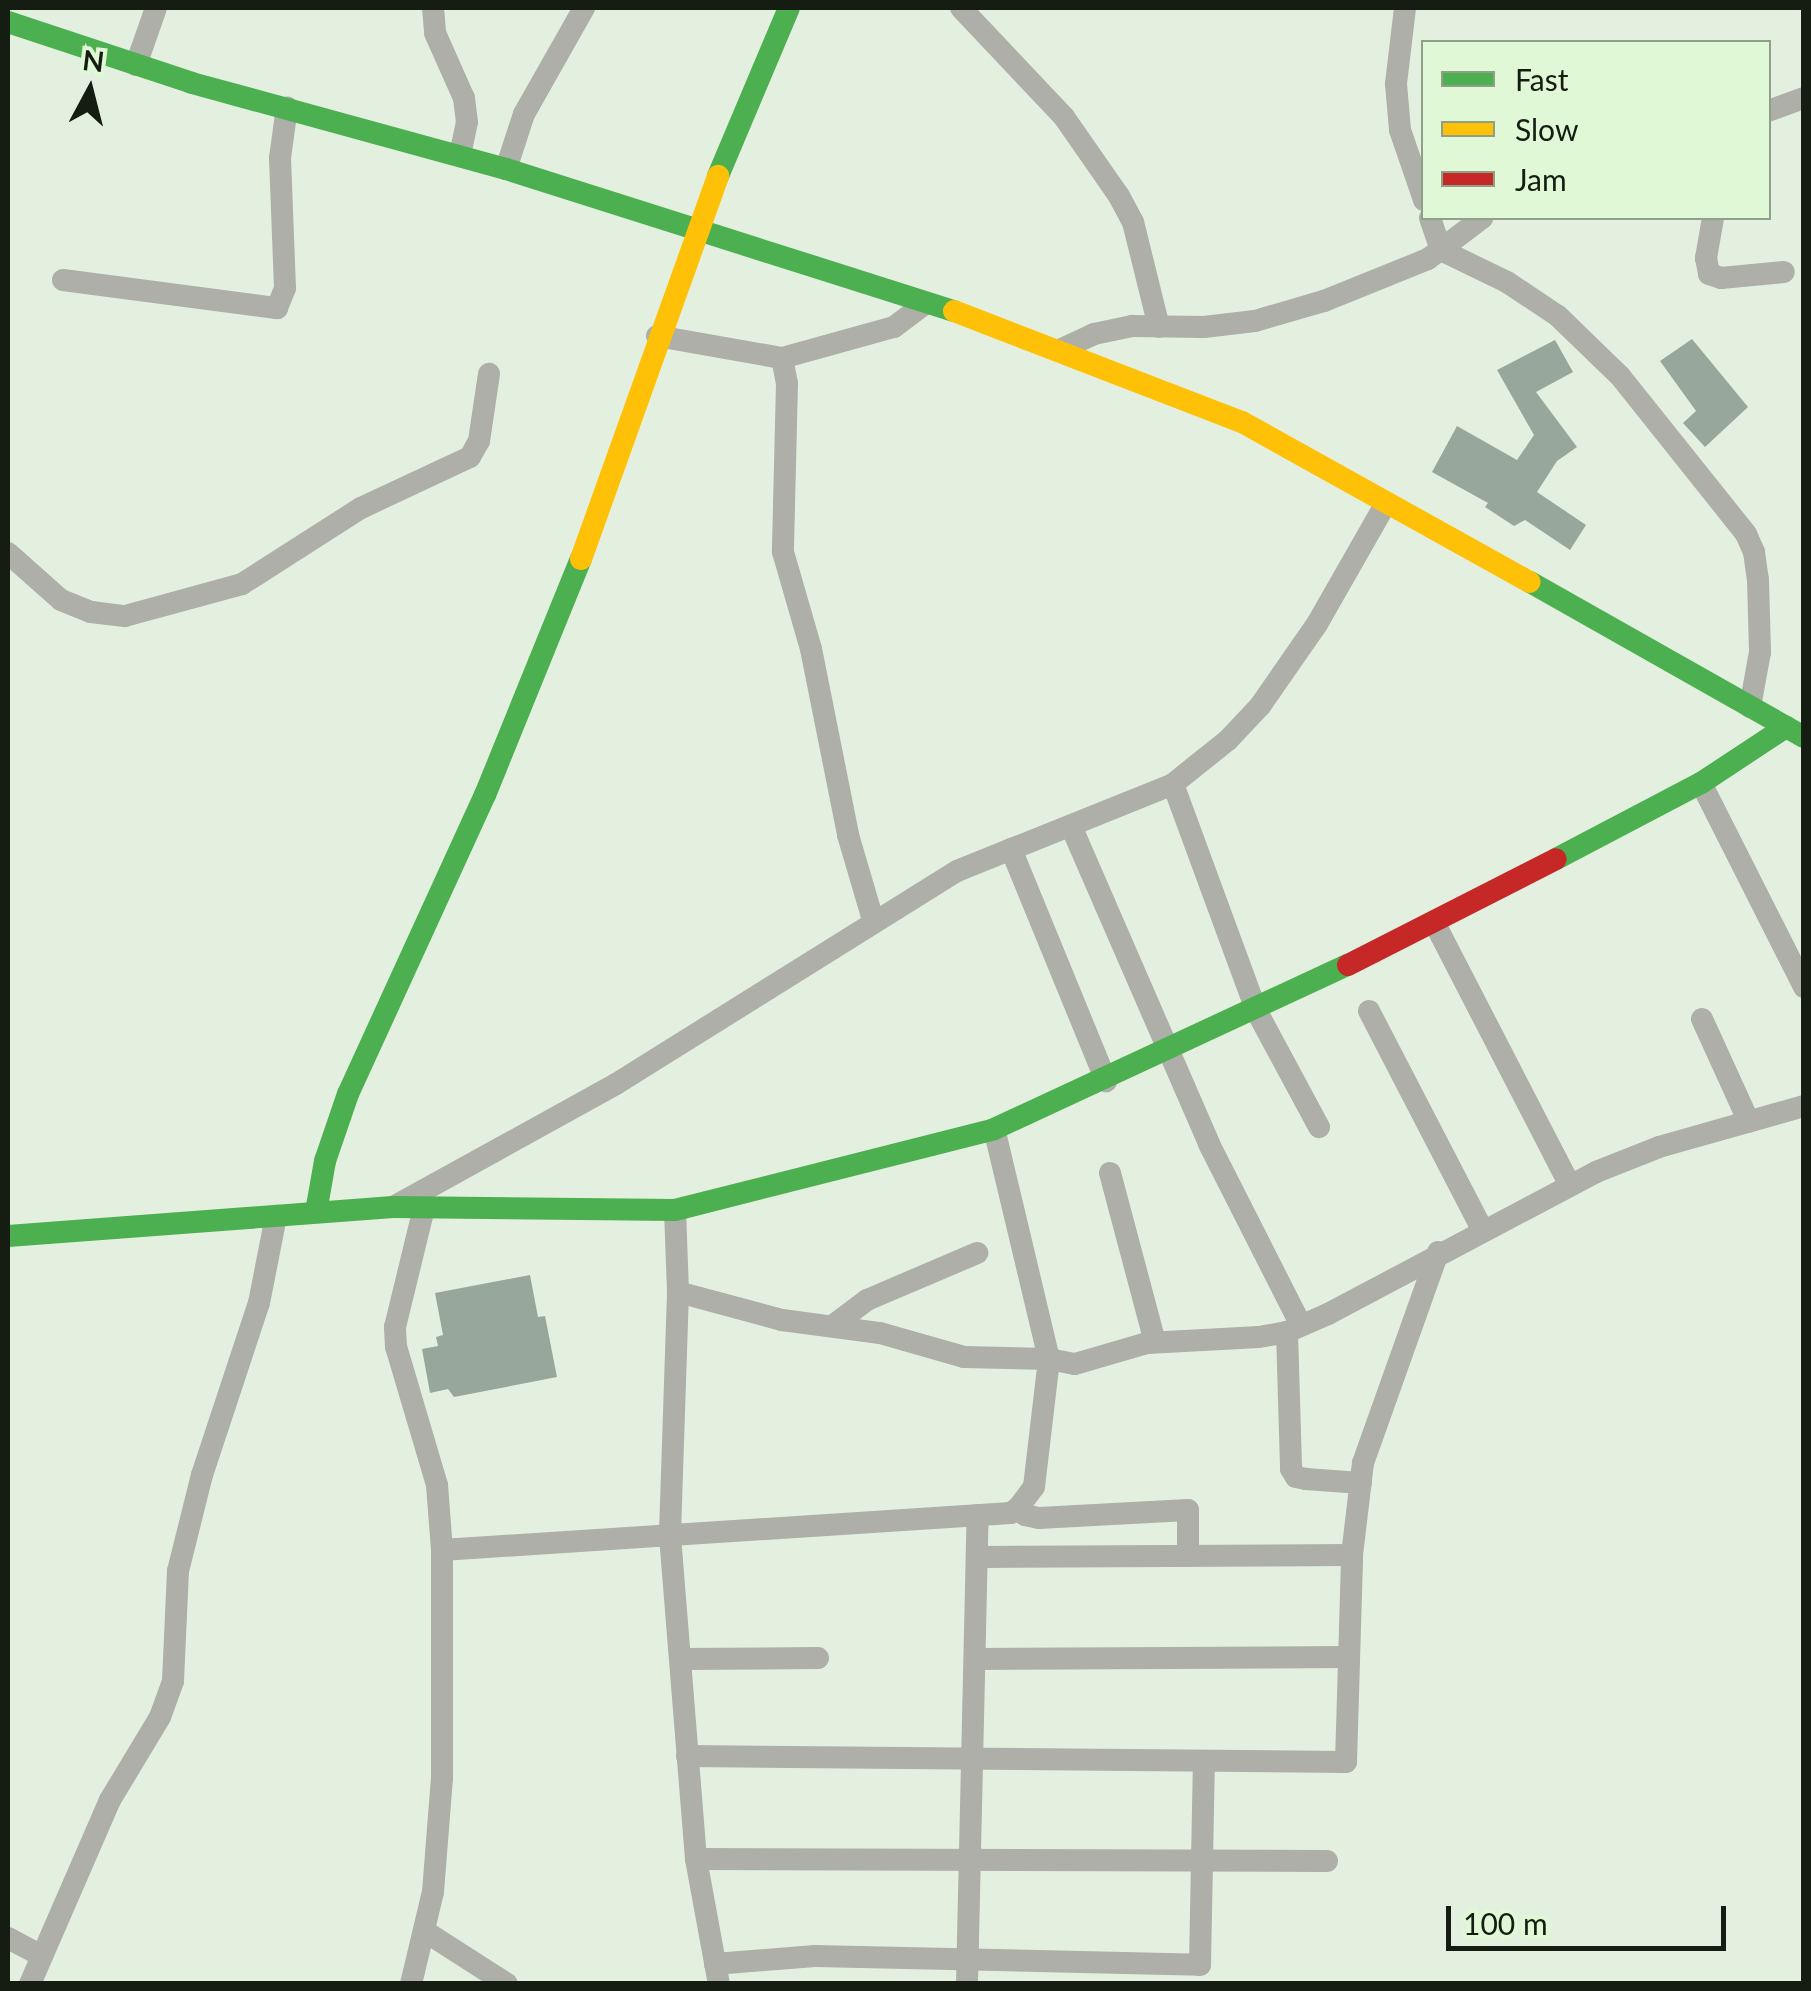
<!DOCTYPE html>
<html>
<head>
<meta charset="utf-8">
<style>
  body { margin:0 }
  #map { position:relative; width:1811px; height:1991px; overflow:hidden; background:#e4f0df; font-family:Lato,sans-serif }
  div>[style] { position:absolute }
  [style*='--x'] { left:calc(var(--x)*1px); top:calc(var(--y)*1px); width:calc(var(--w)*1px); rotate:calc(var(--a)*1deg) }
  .building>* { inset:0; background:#98a79c }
  .street>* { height:22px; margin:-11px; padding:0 11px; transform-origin:11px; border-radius:11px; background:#adafa8 }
  .fast>* { height:22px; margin:-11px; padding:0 11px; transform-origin:11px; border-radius:11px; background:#4caf50 }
  .slow>* { height:22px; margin:-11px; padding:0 11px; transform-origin:11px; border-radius:11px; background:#ffc107 }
  .jam>* { height:22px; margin:-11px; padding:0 11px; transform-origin:11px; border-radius:11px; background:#c62828 }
  span { translate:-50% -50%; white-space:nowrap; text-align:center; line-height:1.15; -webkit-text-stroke:8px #e1f8d7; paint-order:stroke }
  .frame { position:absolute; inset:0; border:10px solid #151c11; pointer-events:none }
  .legend { position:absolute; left:1421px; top:40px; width:350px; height:180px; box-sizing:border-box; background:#e1f8d7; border:2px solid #8fa088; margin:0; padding:12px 18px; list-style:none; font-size:30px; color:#151c11 }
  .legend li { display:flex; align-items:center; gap:20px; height:50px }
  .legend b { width:50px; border:2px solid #8fa088 }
  .north { position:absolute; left:40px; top:40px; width:100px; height:100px; -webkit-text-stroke:8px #e1f8d7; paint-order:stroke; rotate:7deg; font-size:28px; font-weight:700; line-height:40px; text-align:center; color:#151c11 }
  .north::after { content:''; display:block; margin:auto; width:35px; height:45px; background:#151c11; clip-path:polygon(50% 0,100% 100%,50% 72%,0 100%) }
  .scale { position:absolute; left:1446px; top:1906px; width:280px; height:45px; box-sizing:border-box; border:5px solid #151c11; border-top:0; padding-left:12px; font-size:30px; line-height:35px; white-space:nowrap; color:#151c11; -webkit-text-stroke:8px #e1f8d7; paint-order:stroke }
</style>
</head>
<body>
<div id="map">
  <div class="building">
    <div style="clip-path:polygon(1692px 339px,1748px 407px,1705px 447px,1683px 423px,1696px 411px,1660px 361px)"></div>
    <div style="clip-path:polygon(1555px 340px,1573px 372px,1536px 392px,1577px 447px,1557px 461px,1537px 492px,1586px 525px,1570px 550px,1525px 520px,1514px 526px,1485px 507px,1488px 503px,1432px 472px,1457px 426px,1517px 460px,1534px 435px,1497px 370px)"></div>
    <div style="clip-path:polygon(530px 1275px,538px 1317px,545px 1316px,557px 1377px,454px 1397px,448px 1389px,430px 1393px,422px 1349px,438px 1346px,436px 1337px,443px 1335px,435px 1293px)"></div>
  </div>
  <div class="street">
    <div style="--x:433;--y:8;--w:25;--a:85"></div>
    <div style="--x:435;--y:33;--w:71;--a:66"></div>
    <div style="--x:464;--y:98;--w:24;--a:83"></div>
    <div style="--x:467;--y:122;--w:34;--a:102"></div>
    <div style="--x:961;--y:8;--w:150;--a:46.6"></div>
    <div style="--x:1064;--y:117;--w:96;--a:55.2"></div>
    <div style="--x:1119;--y:196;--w:30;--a:62"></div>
    <div style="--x:1133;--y:222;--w:108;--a:76.1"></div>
    <div style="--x:1405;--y:8;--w:77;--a:96.8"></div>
    <div style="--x:1396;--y:84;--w:46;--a:85"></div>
    <div style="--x:1400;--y:130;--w:74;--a:71.1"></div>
    <div style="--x:136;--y:65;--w:60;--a:-70.7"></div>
    <div style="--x:1768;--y:111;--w:38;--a:-20"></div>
    <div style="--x:506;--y:169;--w:58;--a:-71.9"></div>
    <div style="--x:524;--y:114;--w:122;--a:-60.5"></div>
    <div style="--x:1430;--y:218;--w:34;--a:71"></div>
    <div style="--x:1441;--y:250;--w:73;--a:25.9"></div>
    <div style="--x:1507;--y:282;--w:61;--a:33.7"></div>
    <div style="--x:1558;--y:316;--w:86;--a:44.1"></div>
    <div style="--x:1620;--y:376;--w:202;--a:51.4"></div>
    <div style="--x:1746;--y:534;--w:20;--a:66"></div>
    <div style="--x:1754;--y:552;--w:28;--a:82"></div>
    <div style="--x:1758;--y:580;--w:72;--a:88.4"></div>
    <div style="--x:1760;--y:652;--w:56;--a:100.3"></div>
    <div style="--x:1713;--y:218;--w:41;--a:99.9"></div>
    <div style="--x:1706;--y:258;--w:16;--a:79"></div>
    <div style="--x:1709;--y:274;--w:13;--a:18"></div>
    <div style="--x:1721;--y:278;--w:63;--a:-5.4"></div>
    <div style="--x:63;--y:280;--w:216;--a:7.5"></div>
    <div style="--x:277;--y:308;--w:22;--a:-68"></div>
    <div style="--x:285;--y:288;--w:130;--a:-92.2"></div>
    <div style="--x:280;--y:158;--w:51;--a:-82.2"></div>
    <div style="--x:657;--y:336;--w:127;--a:10"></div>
    <div style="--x:782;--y:358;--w:116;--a:-15.5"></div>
    <div style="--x:894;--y:327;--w:38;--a:-37"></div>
    <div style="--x:1062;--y:349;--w:35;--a:-25"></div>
    <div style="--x:1094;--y:334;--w:39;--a:-12"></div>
    <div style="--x:1132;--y:326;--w:72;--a:0.8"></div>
    <div style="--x:1204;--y:327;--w:51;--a:-6.7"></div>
    <div style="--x:1255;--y:321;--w:72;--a:-16.2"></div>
    <div style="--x:1324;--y:301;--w:112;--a:-22"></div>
    <div style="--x:1428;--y:259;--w:68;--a:-37.2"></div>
    <div style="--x:782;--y:358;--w:25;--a:79"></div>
    <div style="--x:787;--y:383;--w:169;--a:91.4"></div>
    <div style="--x:783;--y:552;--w:101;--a:73.9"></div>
    <div style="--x:811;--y:649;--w:190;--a:78.7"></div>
    <div style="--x:848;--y:835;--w:89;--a:73.6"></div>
    <div style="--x:8;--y:553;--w:71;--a:41.6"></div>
    <div style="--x:61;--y:600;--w:32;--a:22"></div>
    <div style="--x:91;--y:612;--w:34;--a:7"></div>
    <div style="--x:125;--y:616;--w:121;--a:-15.3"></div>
    <div style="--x:242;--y:584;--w:141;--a:-32.6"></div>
    <div style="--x:361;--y:508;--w:120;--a:-25.1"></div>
    <div style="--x:470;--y:457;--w:18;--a:-61"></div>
    <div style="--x:479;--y:441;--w:68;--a:-81.5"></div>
    <div style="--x:1701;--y:783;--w:229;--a:63.2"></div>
    <div style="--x:1173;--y:784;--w:241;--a:69.8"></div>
    <div style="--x:1256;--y:1010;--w:133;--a:61.7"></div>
    <div style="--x:1071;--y:826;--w:347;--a:66.5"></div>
    <div style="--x:1209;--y:1144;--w:203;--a:63.1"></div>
    <div style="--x:1011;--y:849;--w:251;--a:67.7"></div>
    <div style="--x:1434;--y:922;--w:295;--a:62.7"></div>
    <div style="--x:1369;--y:1011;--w:246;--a:62.6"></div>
    <div style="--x:1702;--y:1019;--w:113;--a:65.5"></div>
    <div style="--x:1110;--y:1173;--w:175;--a:75.1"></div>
    <div style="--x:397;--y:1205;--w:250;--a:-28.9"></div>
    <div style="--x:616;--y:1084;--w:402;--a:-32"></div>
    <div style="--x:957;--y:871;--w:233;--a:-21.9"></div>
    <div style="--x:1173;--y:784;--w:70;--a:-38.7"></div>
    <div style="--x:1228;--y:740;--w:47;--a:-46.7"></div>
    <div style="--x:1260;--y:706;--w:100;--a:-55.2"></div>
    <div style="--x:1317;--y:624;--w:139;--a:-60.3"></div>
    <div style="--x:675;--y:1210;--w:82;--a:87.9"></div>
    <div style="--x:678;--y:1292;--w:244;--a:91.9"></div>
    <div style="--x:670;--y:1536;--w:324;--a:85.4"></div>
    <div style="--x:696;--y:1859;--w:127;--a:79.6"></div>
    <div style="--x:678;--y:1292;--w:108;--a:15.1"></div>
    <div style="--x:782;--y:1320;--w:99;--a:7.6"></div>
    <div style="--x:880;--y:1333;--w:87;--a:15.9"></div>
    <div style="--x:964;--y:1357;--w:85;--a:1.3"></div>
    <div style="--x:1049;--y:1359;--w:26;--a:11"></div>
    <div style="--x:1075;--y:1364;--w:75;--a:-16.3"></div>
    <div style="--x:1147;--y:1343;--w:112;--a:-3.1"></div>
    <div style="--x:1259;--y:1337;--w:28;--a:-10"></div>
    <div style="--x:1287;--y:1332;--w:45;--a:-23.7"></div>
    <div style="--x:1328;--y:1314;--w:303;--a:-27.9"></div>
    <div style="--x:1596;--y:1172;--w:68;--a:-21.6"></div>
    <div style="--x:1659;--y:1147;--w:151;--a:-15.8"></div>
    <div style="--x:835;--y:1324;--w:40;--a:-37"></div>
    <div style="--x:867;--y:1300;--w:120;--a:-23.1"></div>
    <div style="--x:1287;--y:1332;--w:137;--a:88.3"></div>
    <div style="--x:1291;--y:1469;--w:9;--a:58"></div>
    <div style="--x:1296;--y:1477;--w:10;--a:11"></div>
    <div style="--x:1306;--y:1479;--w:55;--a:4.2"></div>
    <div style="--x:1018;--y:1508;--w:10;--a:45"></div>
    <div style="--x:1025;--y:1515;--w:14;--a:12"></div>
    <div style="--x:1039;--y:1518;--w:149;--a:-3.1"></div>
    <div style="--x:1188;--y:1510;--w:46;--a:90"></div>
    <div style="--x:442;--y:1550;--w:570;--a:-3.72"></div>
    <div style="--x:1011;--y:1513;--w:9;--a:-36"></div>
    <div style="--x:1018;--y:1508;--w:26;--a:-53"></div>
    <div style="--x:1034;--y:1487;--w:129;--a:-83.3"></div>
    <div style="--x:1049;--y:1359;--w:236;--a:-103.4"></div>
    <div style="--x:977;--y:1557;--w:375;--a:-0.3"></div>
    <div style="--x:681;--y:1659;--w:137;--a:-0.4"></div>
    <div style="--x:975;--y:1659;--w:372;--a:-0.3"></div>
    <div style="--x:687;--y:1756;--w:659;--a:0.52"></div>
    <div style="--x:1346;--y:1762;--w:207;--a:-88.3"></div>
    <div style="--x:1352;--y:1555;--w:93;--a:-83.2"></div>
    <div style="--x:1363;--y:1463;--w:224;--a:-70.4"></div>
    <div style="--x:696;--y:1859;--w:631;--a:0.18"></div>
    <div style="--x:426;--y:1932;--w:96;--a:32.7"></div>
    <div style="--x:8;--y:1938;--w:36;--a:28"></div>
    <div style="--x:715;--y:1964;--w:100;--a:-4.6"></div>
    <div style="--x:815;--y:1956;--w:385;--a:1.3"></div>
    <div style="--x:1200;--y:1965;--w:204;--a:-88.9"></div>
    <div style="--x:30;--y:1984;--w:201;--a:-66.5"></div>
    <div style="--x:110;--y:1800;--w:97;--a:-58.9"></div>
    <div style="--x:160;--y:1717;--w:38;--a:-70"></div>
    <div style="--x:173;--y:1681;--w:110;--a:-87.4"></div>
    <div style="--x:178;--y:1571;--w:99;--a:-76"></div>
    <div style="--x:202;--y:1475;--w:181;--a:-71.7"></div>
    <div style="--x:259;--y:1303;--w:89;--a:-78.9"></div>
    <div style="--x:411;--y:1984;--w:95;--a:-76.6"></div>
    <div style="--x:433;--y:1892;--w:114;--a:-85.5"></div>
    <div style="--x:442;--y:1778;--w:228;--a:-90"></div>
    <div style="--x:442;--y:1550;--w:65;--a:-94.4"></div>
    <div style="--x:437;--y:1485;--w:144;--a:-106.5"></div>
    <div style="--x:396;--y:1347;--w:20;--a:-93"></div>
    <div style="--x:395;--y:1327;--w:122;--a:-76.3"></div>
    <div style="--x:967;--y:1984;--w:469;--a:-88.7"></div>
  </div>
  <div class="fast">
    <div style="--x:8;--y:22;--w:194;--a:18.3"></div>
    <div style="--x:192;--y:83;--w:326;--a:15.3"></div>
    <div style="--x:506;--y:169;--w:470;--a:17.6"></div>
    <div style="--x:718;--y:176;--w:182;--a:-67.1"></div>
    <div style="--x:1530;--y:582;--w:315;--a:29.5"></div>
    <div style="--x:1556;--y:859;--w:164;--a:-27.7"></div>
    <div style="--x:1701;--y:783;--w:102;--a:-33.4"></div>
    <div style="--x:316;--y:1212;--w:52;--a:-80"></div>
    <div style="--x:325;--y:1161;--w:71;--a:-71.1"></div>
    <div style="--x:348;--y:1094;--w:329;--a:-65.4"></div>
    <div style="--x:485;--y:795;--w:255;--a:-67.9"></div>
    <div style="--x:8;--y:1236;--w:386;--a:-4.3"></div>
    <div style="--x:393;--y:1207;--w:282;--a:0.6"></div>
    <div style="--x:675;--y:1210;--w:329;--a:-14.2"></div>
    <div style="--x:994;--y:1129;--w:390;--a:-24.9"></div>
  </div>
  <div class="slow">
    <div style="--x:954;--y:311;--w:309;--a:21.1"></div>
    <div style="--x:1242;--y:422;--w:329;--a:29.1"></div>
    <div style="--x:581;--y:559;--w:407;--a:-70.3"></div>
  </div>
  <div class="jam">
    <div style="--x:1348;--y:965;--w:233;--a:-27"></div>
  </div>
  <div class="frame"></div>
  <ul class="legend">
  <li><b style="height:12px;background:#4caf50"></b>Fast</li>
  <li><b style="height:12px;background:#ffc107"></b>Slow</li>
  <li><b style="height:12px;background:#c62828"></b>Jam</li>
  </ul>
  <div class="north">N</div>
  <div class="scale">100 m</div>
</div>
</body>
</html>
